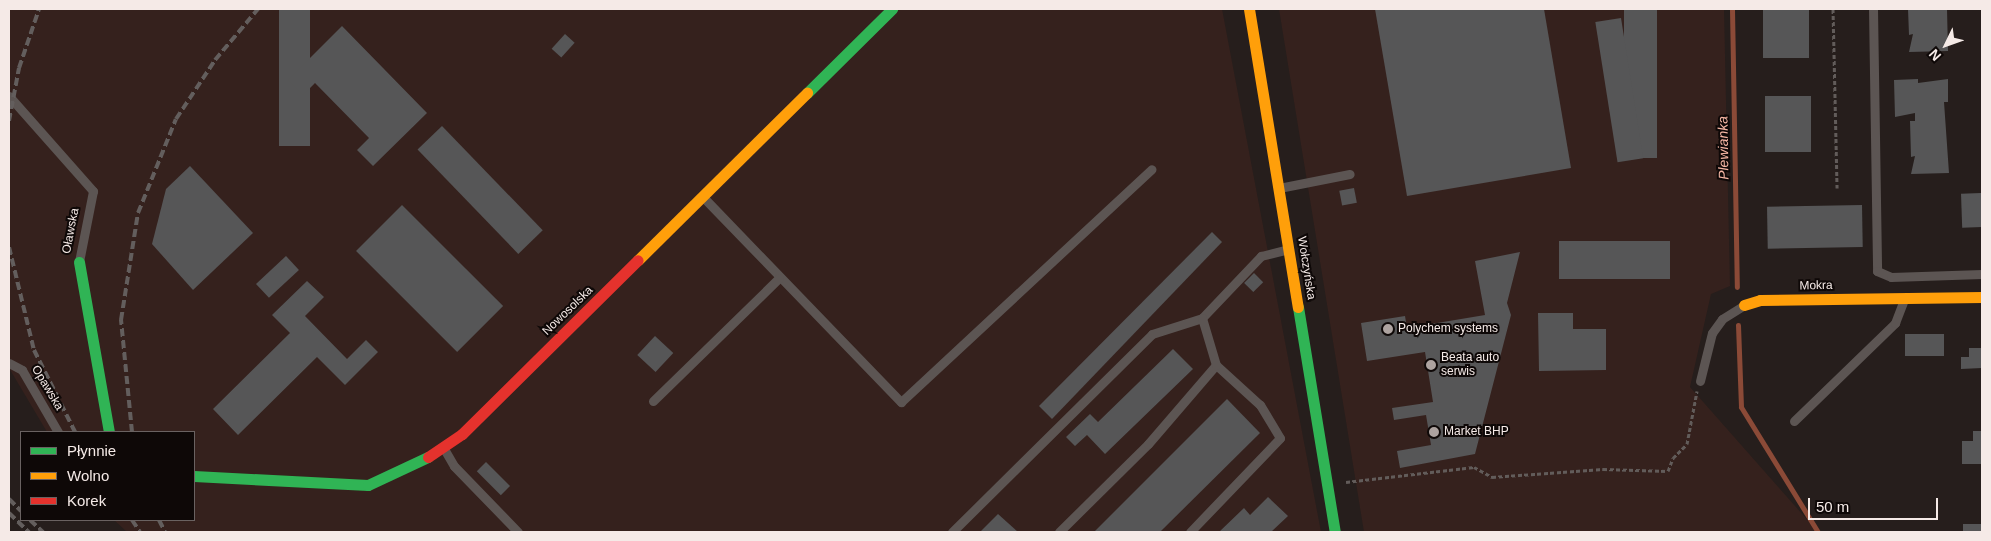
<!DOCTYPE html>
<html>
<head>
<meta charset="utf-8">
<style>
  body { margin:0 }
  #map { position:relative; width:1991px; height:541px; overflow:hidden; background:#261e1c; font-family:Helvetica,sans-serif }
  div>[style] { position:absolute }
  [style*='--x'] { left:calc(var(--x)*1px); top:calc(var(--y)*1px); width:calc(var(--w)*1px); rotate:calc(var(--a)*1deg) }
  .built>* { inset:0; background:#35211d }
  .stream>* { height:5px; margin:-2.5px; padding:0 2.5px; transform-origin:2.5px; border-radius:2.5px; background:#8b4a37 }
  .building>* { inset:0; background:#565657; transform-origin:0 0 }
  .path>* { height:3px; margin-top:-1.5px; transform-origin:0; background:repeating-linear-gradient(90deg,#625c5a 0 4px,transparent 0 6.5px) }
  .lane>* { height:9px; margin:-4.5px; padding:0 4.5px; transform-origin:4.5px; border-radius:4.5px; background:#5c5553 }
  .fast>* { height:11px; margin:-5.5px; padding:0 5.5px; transform-origin:5.5px; border-radius:5.5px; background:#30b455 }
  .slow>* { height:11px; margin:-5.5px; padding:0 5.5px; transform-origin:5.5px; border-radius:5.5px; background:#ff9f0a }
  .jam>* { height:11px; margin:-5.5px; padding:0 5.5px; transform-origin:5.5px; border-radius:5.5px; background:#e5322d }
  .rail>* { height:4px; margin-top:-2px; transform-origin:0; background:repeating-linear-gradient(90deg,#635e5d 0 8px,transparent 0 12px) }
  .dots>* { width:14px; height:14px; translate:-50% -50%; box-sizing:border-box; border:2px solid #0e0807; border-radius:50% }
  span { translate:-50% -50%; white-space:nowrap; text-align:center; line-height:1.15; -webkit-text-stroke:4px #0e0807; paint-order:stroke }
  .street-label { font-size:12px; color:#f5eae7 }
  .poi-label { font-size:12px; color:#f5eae7 }
  .left { translate:0 -50%; text-align:left }
  .water-label { font-size:14px; color:#f5b6a4; font-style:italic }
  .frame { position:absolute; inset:0; border:10px solid #f5eae7; pointer-events:none }
  .legend { position:absolute; left:20px; top:431px; width:175px; height:90px; box-sizing:border-box; background:#0e0807; border:1px solid #6a6261; margin:0; padding:6px 9px; list-style:none; font-size:15px; color:#f5eae7 }
  .legend li { display:flex; align-items:center; gap:10px; height:25px }
  .legend b { width:25px; border:1px solid #6a6261 }
  .north { position:absolute; left:1921px; top:20px; width:50px; height:50px; -webkit-text-stroke:4px #0e0807; paint-order:stroke; rotate:228deg; font-size:14px; font-weight:700; line-height:20px; text-align:center; color:#f5eae7 }
  .north::after { content:''; display:block; margin:auto; width:18px; height:22px; background:#f5eae7; clip-path:polygon(50% 0,100% 100%,50% 72%,0 100%) }
  .scale { position:absolute; left:1808px; top:498px; width:130px; height:22px; box-sizing:border-box; border:2px solid #f5eae7; border-top:0; padding-left:6px; font-size:15px; line-height:18px; white-space:nowrap; color:#f5eae7; -webkit-text-stroke:4px #0e0807; paint-order:stroke }
</style>
</head>
<body>
<div id="map">
  <div class="built">
    <div style="clip-path:polygon(9px 9px,1222px 9px,1321px 532px,127px 532px,114px 520px,194px 520px,194px 432px,47px 432px,9px 368px)"></div>
    <div style="clip-path:polygon(1279px 9px,1724px 9px,1730px 286px,1711px 294px,1690px 387px,1818px 532px,1364px 532px)"></div>
  </div>
  <div class="stream">
    <div style="--x:1732;--y:9;--w:278;--a:89"></div>
    <div style="--x:1738;--y:325;--w:82;--a:87.9"></div>
    <div style="--x:1741;--y:407;--w:147;--a:58.4"></div>
  </div>
  <div class="building">
    <div style="left:279px;top:9px;width:31px;height:137px"></div>
    <div style="clip-path:polygon(1375px 9px,1544px 9px,1571px 168px,1407px 196px)"></div>
    <div style="left:1624px;top:9px;width:33px;height:149px"></div>
    <div style="left:1763px;top:9px;width:46px;height:49px"></div>
    <div style="clip-path:polygon(1908px 9px,1947px 9px,1948px 51px,1909px 52px,1913px 34px,1909px 35px)"></div>
    <div style="left:1621px;top:18px;width:142px;height:26px;rotate:81deg"></div>
    <div style="clip-path:polygon(342px 26px,427px 113px,373px 166px,357px 150px,369px 138px,315px 83px,303px 95px,288px 80px)"></div>
    <div style="left:565px;top:34px;width:13px;height:20px;rotate:42deg"></div>
    <div style="clip-path:polygon(1918px 79px,1918px 83px,1948px 79px,1948px 102px,1944px 102px,1949px 173px,1911px 174px,1915px 156px,1911px 157px,1910px 121px,1915px 121px,1915px 113px,1895px 117px,1894px 80px)"></div>
    <div style="left:1765px;top:96px;width:46px;height:56px"></div>
    <div style="left:442px;top:126px;width:145px;height:34px;rotate:46deg"></div>
    <div style="clip-path:polygon(190px 166px,253px 233px,193px 290px,152px 244px,166px 189px)"></div>
    <div style="left:1354px;top:188px;width:15px;height:15px;rotate:79deg"></div>
    <div style="left:1981px;top:193px;width:34px;height:20px;rotate:88deg"></div>
    <div style="left:402px;top:205px;width:143px;height:65px;rotate:45deg"></div>
    <div style="left:1862px;top:205px;width:42px;height:95px;rotate:89deg"></div>
    <div style="clip-path:polygon(1212px 232px,1222px 242px,1052px 419px,1039px 406px)"></div>
    <div style="left:1670px;top:241px;width:38px;height:111px;rotate:90deg"></div>
    <div style="clip-path:polygon(1520px 252px,1507px 303px,1511px 315px,1475px 454px,1400px 468px,1397px 451px,1431px 445px,1426px 415px,1394px 420px,1392px 408px,1433px 402px,1425px 352px,1367px 361px,1361px 323px,1405px 316px,1407px 328px,1485px 315px,1475px 261px)"></div>
    <div style="left:286px;top:256px;width:19px;height:41px;rotate:47deg"></div>
    <div style="left:1254px;top:273px;width:13px;height:14px;rotate:45deg"></div>
    <div style="clip-path:polygon(307px 281px,324px 297px,305px 316px,347px 359px,366px 340px,378px 352px,345px 385px,317px 357px,238px 435px,213px 409px,290px 333px,272px 315px)"></div>
    <div style="clip-path:polygon(1538px 313px,1573px 313px,1573px 329px,1606px 329px,1606px 370px,1539px 371px)"></div>
    <div style="left:1944px;top:334px;width:22px;height:39px;rotate:90deg"></div>
    <div style="left:655px;top:336px;width:25px;height:26px;rotate:43deg"></div>
    <div style="clip-path:polygon(1969px 348px,1982px 348px,1982px 368px,1961px 369px,1961px 357px,1969px 357px)"></div>
    <div style="clip-path:polygon(1173px 349px,1193px 369px,1105px 454px,1087px 435px,1075px 446px,1066px 437px,1090px 414px,1098px 422px)"></div>
    <div style="clip-path:polygon(1227px 399px,1260px 433px,1160px 532px,1094px 532px)"></div>
    <div style="clip-path:polygon(1973px 431px,1982px 431px,1982px 464px,1962px 464px,1962px 441px,1973px 441px)"></div>
    <div style="left:486px;top:462px;width:34px;height:13px;rotate:45deg"></div>
    <div style="clip-path:polygon(1268px 497px,1288px 516px,1271px 532px,1219px 532px,1244px 508px,1250px 515px)"></div>
    <div style="clip-path:polygon(998px 514px,1018px 532px,980px 532px)"></div>
    <div style="left:1982px;top:524px;width:8px;height:19px;rotate:90deg"></div>
  </div>
  <div class="path">
    <div style="--x:1833;--y:9;--w:179;--a:88.7"></div>
    <div style="--x:1346;--y:482;--w:129;--a:-6.7"></div>
    <div style="--x:1474;--y:467;--w:21;--a:29"></div>
    <div style="--x:1492;--y:477;--w:111;--a:-4.1"></div>
    <div style="--x:1603;--y:469;--w:65;--a:1.8"></div>
    <div style="--x:1668;--y:471;--w:14;--a:-69"></div>
    <div style="--x:1673;--y:458;--w:20;--a:-45"></div>
    <div style="--x:1687;--y:444;--w:54;--a:-79.3"></div>
  </div>
  <div class="lane">
    <div style="--x:1873;--y:9;--w:262;--a:89.1"></div>
    <div style="--x:1877;--y:271;--w:15;--a:23"></div>
    <div style="--x:1891;--y:277;--w:91;--a:-1.9"></div>
    <div style="--x:9;--y:96;--w:127;--a:48.5"></div>
    <div style="--x:93;--y:191;--w:72;--a:101.2"></div>
    <div style="--x:1279;--y:188;--w:72;--a:-11.2"></div>
    <div style="--x:704;--y:198;--w:284;--a:46"></div>
    <div style="--x:901;--y:402;--w:342;--a:-42.9"></div>
    <div style="--x:9;--y:363;--w:15;--a:28"></div>
    <div style="--x:22;--y:370;--w:72;--a:59.9"></div>
    <div style="--x:1700;--y:381;--w:49;--a:-76"></div>
    <div style="--x:1712;--y:333;--w:17;--a:-54"></div>
    <div style="--x:1722;--y:319;--w:26;--a:-32"></div>
    <div style="--x:653;--y:401;--w:176;--a:-44.3"></div>
    <div style="--x:1794;--y:421;--w:141;--a:-44.1"></div>
    <div style="--x:1895;--y:323;--w:25;--a:-69"></div>
    <div style="--x:443;--y:447;--w:22;--a:60"></div>
    <div style="--x:454;--y:466;--w:92;--a:45.9"></div>
    <div style="--x:952;--y:532;--w:281;--a:-44.7"></div>
    <div style="--x:1152;--y:334;--w:52;--a:-17.7"></div>
    <div style="--x:1202;--y:318;--w:86;--a:-46.4"></div>
    <div style="--x:1261;--y:256;--w:29;--a:-14"></div>
    <div style="--x:1059;--y:532;--w:125;--a:-44.7"></div>
    <div style="--x:1148;--y:444;--w:104;--a:-49.3"></div>
    <div style="--x:1190;--y:532;--w:130;--a:-46.2"></div>
    <div style="--x:1280;--y:438;--w:39;--a:-121"></div>
    <div style="--x:1260;--y:405;--w:59;--a:-137.7"></div>
    <div style="--x:1216;--y:365;--w:49;--a:-106.6"></div>
  </div>
  <div class="fast">
    <div style="--x:807;--y:93;--w:120;--a:-44.7"></div>
    <div style="--x:79;--y:262;--w:173;--a:80"></div>
    <div style="--x:1298;--y:307;--w:228;--a:80.7"></div>
    <div style="--x:194;--y:476;--w:174;--a:3"></div>
    <div style="--x:368;--y:485;--w:66;--a:-25"></div>
  </div>
  <div class="slow">
    <div style="--x:1249;--y:9;--w:302;--a:80.7"></div>
    <div style="--x:638;--y:260;--w:238;--a:-44.7"></div>
    <div style="--x:1744;--y:305;--w:17;--a:-17"></div>
    <div style="--x:1760;--y:300;--w:222;--a:-0.8"></div>
  </div>
  <div class="jam">
    <div style="--x:428;--y:457;--w:41;--a:-34.1"></div>
    <div style="--x:462;--y:434;--w:247;--a:-44.7"></div>
  </div>
  <div class="rail">
    <div style="--x:9;--y:121;--w:54;--a:-79.3"></div>
    <div style="--x:19;--y:68;--w:62;--a:-71.3"></div>
    <div style="--x:9;--y:247;--w:106;--a:76.4"></div>
    <div style="--x:34;--y:350;--w:92;--a:63.4"></div>
    <div style="--x:132;--y:432;--w:113;--a:-95.6"></div>
    <div style="--x:121;--y:320;--w:108;--a:-81"></div>
    <div style="--x:138;--y:213;--w:101;--a:-68"></div>
    <div style="--x:176;--y:119;--w:71;--a:-56.5"></div>
    <div style="--x:215;--y:60;--w:67;--a:-49.9"></div>
    <div style="--x:9;--y:499;--w:17;--a:45"></div>
    <div style="--x:9;--y:513;--w:28;--a:44"></div>
    <div style="--x:30;--y:520;--w:18;--a:43"></div>
    <div style="--x:132;--y:520;--w:14;--a:56"></div>
    <div style="--x:159;--y:520;--w:13;--a:63"></div>
  </div>
  <div class="dots">
    <div style="left:1388px;top:329px;background:#ada3a0"></div>
    <div style="left:1431px;top:365px;background:#ada3a0"></div>
    <div style="left:1434px;top:432px;background:#ada3a0"></div>
  </div>
  <div class="street-label">
    <span style="left:71px;top:231px;rotate:-79deg">Oławska</span>
    <span style="left:1306px;top:268px;rotate:81deg">Wołczyńska</span>
    <span style="left:1816px;top:286px;rotate:-1deg">Mokra</span>
    <span style="left:568px;top:311px;rotate:-44deg">Nowosolska</span>
    <span style="left:47px;top:388px;rotate:59deg">Opawska</span>
  </div>
  <div class="poi-label">
    <span class="left" style="left:1398px;top:329px">Polychem systems</span>
    <span class="left" style="left:1441px;top:365px">Beata auto<br>serwis</span>
    <span class="left" style="left:1444px;top:432px">Market BHP</span>
  </div>
  <div class="water-label">
    <span style="left:1723px;top:148px;rotate:-91deg">Plewianka</span>
  </div>
  <div class="frame"></div>
  <ul class="legend">
  <li><b style="height:6px;background:#30b455"></b>Płynnie</li>
  <li><b style="height:6px;background:#ff9f0a"></b>Wolno</li>
  <li><b style="height:6px;background:#e5322d"></b>Korek</li>
  </ul>
  <div class="north">N</div>
  <div class="scale">50 m</div>
</div>
</body>
</html>
